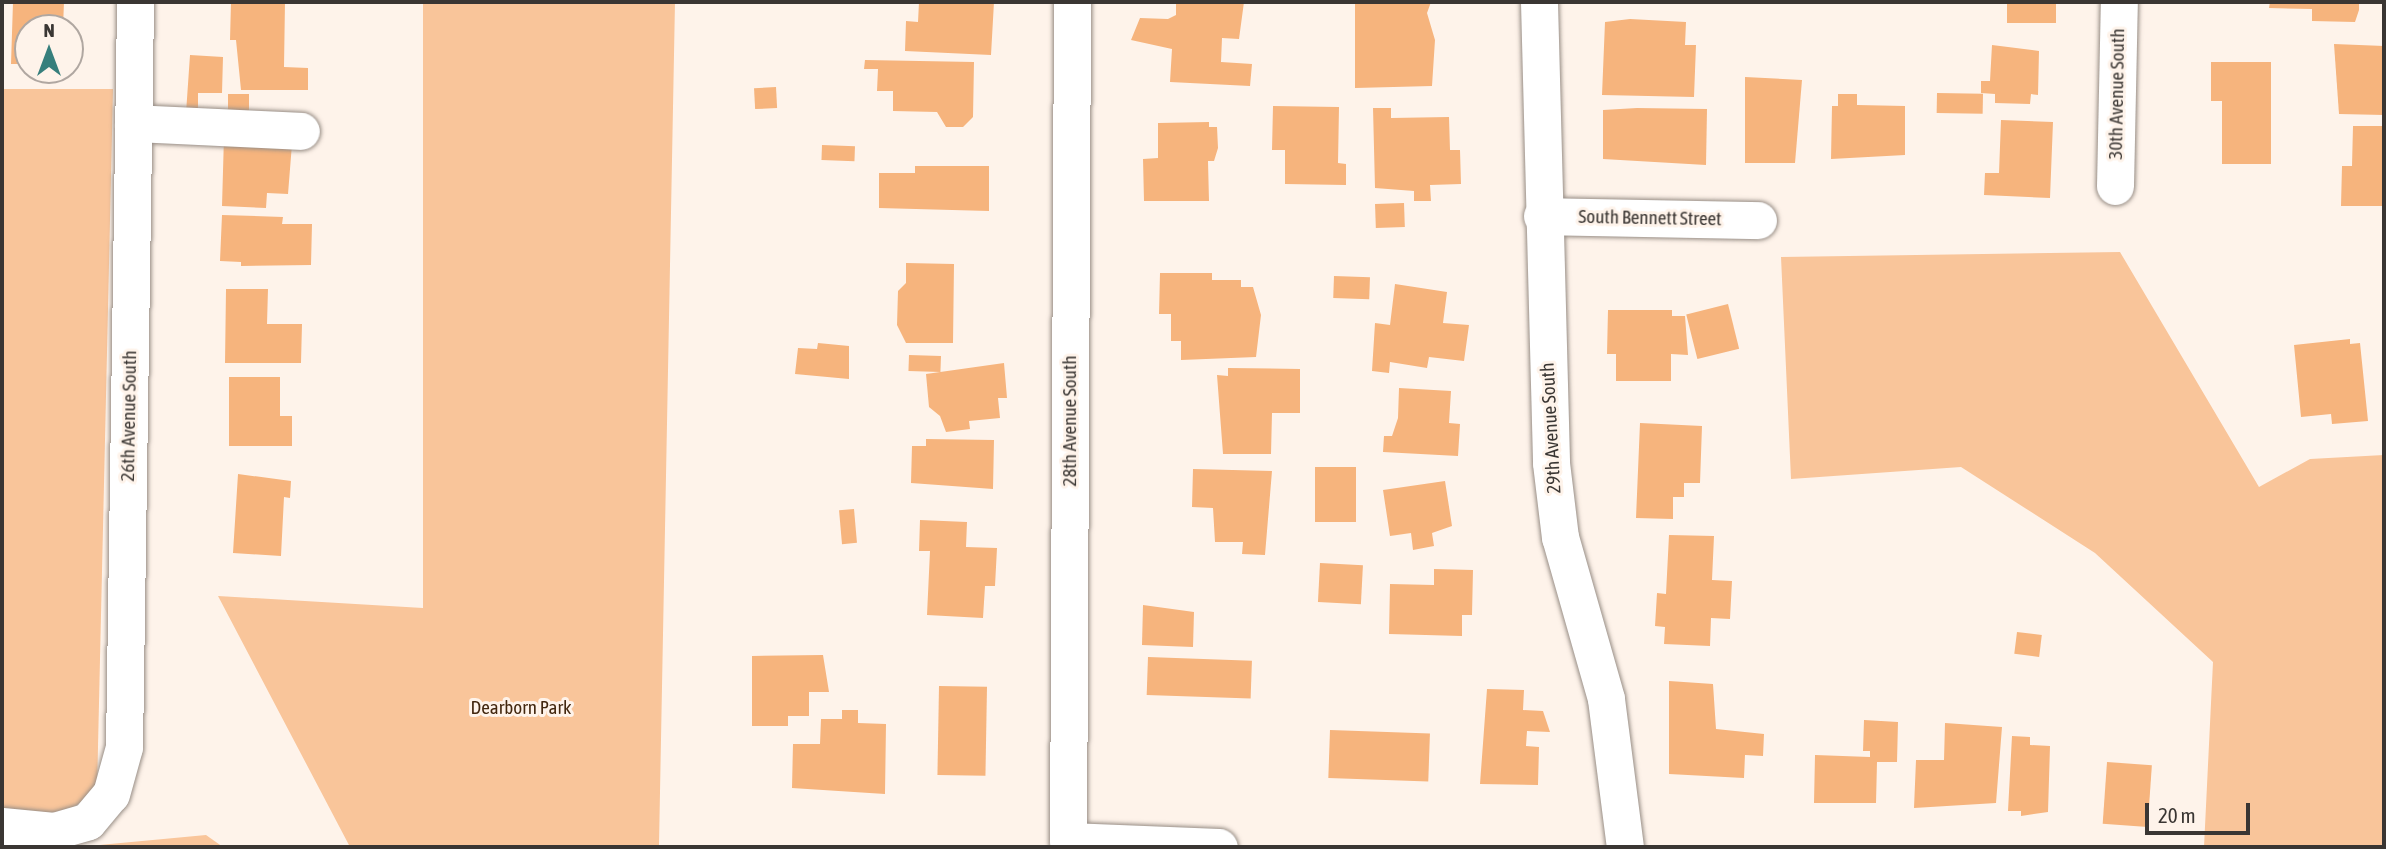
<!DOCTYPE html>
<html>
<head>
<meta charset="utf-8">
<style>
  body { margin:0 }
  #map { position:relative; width:2386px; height:849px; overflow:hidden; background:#fef3ea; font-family:"Asap Condensed",sans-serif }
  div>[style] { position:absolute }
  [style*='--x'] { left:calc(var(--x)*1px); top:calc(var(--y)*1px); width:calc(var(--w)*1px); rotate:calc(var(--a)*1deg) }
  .green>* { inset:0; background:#f9c59a }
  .building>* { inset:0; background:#f6b47d; transform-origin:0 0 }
  .roads { filter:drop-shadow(0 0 2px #988e86) drop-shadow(0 0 2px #988e86) }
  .minor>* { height:37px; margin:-18.5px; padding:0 18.5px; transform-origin:18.5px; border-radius:18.5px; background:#fff }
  span { translate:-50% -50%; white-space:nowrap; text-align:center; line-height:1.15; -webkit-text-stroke:6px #fef3ea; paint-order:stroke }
  .street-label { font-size:19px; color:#3a3633 }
  .park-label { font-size:19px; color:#42270f }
  .frame { position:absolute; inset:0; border:4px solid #3a3633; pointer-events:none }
  .north { position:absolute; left:14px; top:14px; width:70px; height:70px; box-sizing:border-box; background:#fef3ea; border:2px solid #b0a7a1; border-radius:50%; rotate:0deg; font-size:19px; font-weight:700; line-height:28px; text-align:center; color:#3a3633 }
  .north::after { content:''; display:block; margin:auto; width:24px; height:32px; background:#377f7c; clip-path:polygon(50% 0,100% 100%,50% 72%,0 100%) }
  .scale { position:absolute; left:2145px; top:803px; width:105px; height:32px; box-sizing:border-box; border:4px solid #3a3633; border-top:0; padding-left:9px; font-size:21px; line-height:24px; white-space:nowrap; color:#3a3633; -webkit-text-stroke:5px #fef3ea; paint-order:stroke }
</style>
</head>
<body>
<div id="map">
  <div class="green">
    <div style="clip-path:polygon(423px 2px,675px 2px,659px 845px,684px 847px,350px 847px,218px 596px,423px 608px)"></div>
    <div style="clip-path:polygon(2px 89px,113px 89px,97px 791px,53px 821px,2px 818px)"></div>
    <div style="clip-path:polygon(2120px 252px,2259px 487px,2310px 459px,2384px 455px,2384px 847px,2204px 847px,2213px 662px,2095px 553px,1961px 467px,1791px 479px,1781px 257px)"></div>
    <div style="clip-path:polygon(206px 835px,223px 847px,78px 847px)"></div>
  </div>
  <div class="building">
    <div style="clip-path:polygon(13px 2px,64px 2px,63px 28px,28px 28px,28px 64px,11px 64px)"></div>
    <div style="clip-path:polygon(231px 2px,285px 2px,284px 67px,308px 68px,308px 90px,241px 90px,236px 40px,230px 40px)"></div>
    <div style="clip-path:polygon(919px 2px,994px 2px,991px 55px,905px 51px,906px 21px,918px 22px)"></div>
    <div style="clip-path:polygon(1176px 2px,1244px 2px,1239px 39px,1222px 38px,1221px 62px,1252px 64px,1250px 86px,1170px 82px,1172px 49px,1131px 40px,1140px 18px,1168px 19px,1176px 15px)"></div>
    <div style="clip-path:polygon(1355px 2px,1431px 2px,1427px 13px,1435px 40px,1432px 86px,1355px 88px)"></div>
    <div style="left:2007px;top:2px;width:49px;height:21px"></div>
    <div style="clip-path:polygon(2270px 2px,2359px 2px,2359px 10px,2355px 22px,2312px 21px,2312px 9px,2269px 8px)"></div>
    <div style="clip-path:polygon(1630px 19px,1686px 22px,1685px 45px,1696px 45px,1694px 97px,1602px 95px,1605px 22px)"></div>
    <div style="clip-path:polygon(2334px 44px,2384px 46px,2384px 115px,2339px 114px)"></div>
    <div style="clip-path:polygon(1992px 45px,2039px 51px,2038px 95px,2031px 94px,2030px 104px,1995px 103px,1995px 94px,1981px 93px,1981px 81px,1990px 81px)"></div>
    <div style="clip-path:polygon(190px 55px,223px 57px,222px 93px,198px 93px,198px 113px,186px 113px)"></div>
    <div style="clip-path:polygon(865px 60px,974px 62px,973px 117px,963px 127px,946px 127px,937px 112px,893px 111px,893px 91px,877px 91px,878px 69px,864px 69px)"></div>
    <div style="clip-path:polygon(2211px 62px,2271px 62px,2271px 164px,2222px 164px,2222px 101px,2211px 101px)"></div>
    <div style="clip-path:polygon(1745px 77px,1802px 80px,1795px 163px,1745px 163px)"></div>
    <div style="left:776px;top:87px;width:21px;height:22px;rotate:87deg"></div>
    <div style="left:1937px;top:93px;width:46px;height:20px;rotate:1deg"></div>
    <div style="left:228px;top:94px;width:21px;height:22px"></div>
    <div style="clip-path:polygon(1838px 94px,1857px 94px,1857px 105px,1905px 106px,1905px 155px,1831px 159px,1832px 106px,1838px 106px)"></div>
    <div style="clip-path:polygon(1273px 106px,1339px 107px,1338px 163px,1346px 164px,1346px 185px,1285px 184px,1285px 150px,1272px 150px)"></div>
    <div style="clip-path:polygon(1373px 108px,1391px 108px,1391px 118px,1449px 117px,1450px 150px,1460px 150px,1461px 184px,1430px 185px,1431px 201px,1414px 201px,1414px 191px,1375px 188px)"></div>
    <div style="clip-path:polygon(1637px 108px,1707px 109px,1706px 165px,1603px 159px,1603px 110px)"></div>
    <div style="clip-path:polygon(2001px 120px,2053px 122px,2050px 198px,1984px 195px,1985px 173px,1999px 173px)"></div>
    <div style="clip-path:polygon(1209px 122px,1209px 127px,1217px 127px,1218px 148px,1214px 161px,1208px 161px,1209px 201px,1144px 201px,1143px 159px,1158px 158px,1158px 123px)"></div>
    <div style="clip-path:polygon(2353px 126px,2384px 126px,2384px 206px,2341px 206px,2342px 166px,2352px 166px)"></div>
    <div style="clip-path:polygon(224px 136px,292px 144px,288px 194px,267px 193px,266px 208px,222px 206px)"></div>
    <div style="left:822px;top:145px;width:33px;height:15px;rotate:2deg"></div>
    <div style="clip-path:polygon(915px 166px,989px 166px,989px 211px,879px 208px,879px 173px,915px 173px)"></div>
    <div style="left:1404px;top:203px;width:24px;height:29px;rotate:88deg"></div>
    <div style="clip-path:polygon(222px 215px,283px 217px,282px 224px,312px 224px,311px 265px,241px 266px,241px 262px,220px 261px)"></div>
    <div style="clip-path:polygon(906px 263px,954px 264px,953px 343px,906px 343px,897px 325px,898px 291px,906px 283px)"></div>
    <div style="clip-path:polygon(1160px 273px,1212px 273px,1212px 280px,1241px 280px,1241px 287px,1253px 287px,1261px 315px,1256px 357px,1181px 360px,1181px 341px,1171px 341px,1171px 314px,1159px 314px)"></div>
    <div style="left:1334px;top:276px;width:36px;height:22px;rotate:2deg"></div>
    <div style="clip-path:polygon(1395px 284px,1447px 292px,1443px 323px,1469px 325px,1464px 361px,1429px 357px,1427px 368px,1390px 362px,1389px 373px,1372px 371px,1375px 323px,1390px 325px)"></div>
    <div style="clip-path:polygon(226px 289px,268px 289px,267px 324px,302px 324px,301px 363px,225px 363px)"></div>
    <div style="left:1728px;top:304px;width:46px;height:43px;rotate:76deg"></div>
    <div style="clip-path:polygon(1608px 310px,1672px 310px,1672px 316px,1685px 316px,1688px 355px,1671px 354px,1671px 381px,1616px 381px,1616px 354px,1607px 354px)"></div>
    <div style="clip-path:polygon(2350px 339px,2350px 344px,2360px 343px,2368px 421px,2332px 424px,2331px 414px,2301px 417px,2294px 345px)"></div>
    <div style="clip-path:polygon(818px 343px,849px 346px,849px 379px,795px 374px,798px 348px,817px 349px)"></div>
    <div style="left:909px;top:355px;width:32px;height:16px;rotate:2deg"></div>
    <div style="clip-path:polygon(1004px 363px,1007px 398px,998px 398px,1000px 418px,969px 421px,970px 429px,946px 432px,940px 416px,929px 407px,926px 374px)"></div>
    <div style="clip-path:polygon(1228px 368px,1300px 369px,1300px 413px,1272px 413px,1271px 454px,1223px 454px,1217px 375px,1228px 376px)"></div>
    <div style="clip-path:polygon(229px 377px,280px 377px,280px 416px,292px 416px,292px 446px,229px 446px)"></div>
    <div style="clip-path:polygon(1399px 388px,1451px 391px,1449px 423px,1460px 424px,1458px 456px,1383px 452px,1384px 436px,1392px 436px,1398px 418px)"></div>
    <div style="clip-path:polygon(1640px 423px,1702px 426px,1700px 483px,1684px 483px,1684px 497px,1673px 497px,1673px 519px,1636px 518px)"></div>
    <div style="clip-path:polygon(926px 439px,994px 440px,993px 489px,911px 483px,912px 446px,926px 446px)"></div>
    <div style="left:1315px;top:467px;width:41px;height:55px"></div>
    <div style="clip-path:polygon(1193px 469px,1272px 471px,1265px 555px,1242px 554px,1243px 542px,1215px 542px,1213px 508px,1192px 507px)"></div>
    <div style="clip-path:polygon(238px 474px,291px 481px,290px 498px,284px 497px,281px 556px,233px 553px)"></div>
    <div style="clip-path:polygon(1445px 481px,1452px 526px,1432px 533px,1434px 546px,1413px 550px,1411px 533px,1390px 536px,1383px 490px)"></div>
    <div style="left:854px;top:509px;width:34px;height:15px;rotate:85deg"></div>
    <div style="clip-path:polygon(920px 520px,967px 522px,966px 547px,997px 548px,995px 586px,985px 586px,983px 618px,927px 615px,930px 551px,919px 551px)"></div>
    <div style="clip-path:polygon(1669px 535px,1714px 536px,1712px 580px,1732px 581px,1730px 619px,1711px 618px,1710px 646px,1664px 644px,1665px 627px,1655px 626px,1657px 593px,1666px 594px)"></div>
    <div style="left:1320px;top:563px;width:43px;height:39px;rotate:3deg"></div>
    <div style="clip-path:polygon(1434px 569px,1473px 570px,1472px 615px,1462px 615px,1462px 636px,1389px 634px,1390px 584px,1434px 585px)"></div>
    <div style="clip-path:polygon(1143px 605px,1194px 612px,1193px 647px,1142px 645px)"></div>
    <div style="left:2017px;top:632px;width:25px;height:22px;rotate:7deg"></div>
    <div style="clip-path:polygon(823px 655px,829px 692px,809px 692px,809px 716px,788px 716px,788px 726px,752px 726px,752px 656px)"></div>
    <div style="left:1148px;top:657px;width:104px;height:38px;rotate:2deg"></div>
    <div style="clip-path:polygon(1669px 681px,1713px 684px,1716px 729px,1764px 734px,1763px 756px,1745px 755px,1744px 778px,1669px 774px)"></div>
    <div style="left:939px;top:686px;width:48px;height:89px;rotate:1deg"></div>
    <div style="clip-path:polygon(1487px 689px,1524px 690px,1523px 710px,1543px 711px,1550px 732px,1527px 731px,1526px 746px,1539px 747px,1538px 785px,1480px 784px)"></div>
    <div style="clip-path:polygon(842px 710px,858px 710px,858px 723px,886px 724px,885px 794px,792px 788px,793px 744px,820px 744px,821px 719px,842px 719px)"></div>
    <div style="clip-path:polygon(1864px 720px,1898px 722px,1897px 762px,1877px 762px,1876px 803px,1814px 803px,1815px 755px,1870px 757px,1870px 751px,1863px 751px)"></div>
    <div style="clip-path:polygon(1945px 723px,2002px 727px,1996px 803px,1914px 808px,1916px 760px,1944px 760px)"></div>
    <div style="left:1330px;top:730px;width:100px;height:48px;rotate:2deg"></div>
    <div style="clip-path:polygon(2012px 736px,2030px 737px,2030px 745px,2050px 746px,2048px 812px,2021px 816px,2021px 811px,2008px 811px)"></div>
    <div style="left:2107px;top:762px;width:45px;height:62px;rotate:4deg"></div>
  </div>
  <div class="roads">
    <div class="minor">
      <div style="--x:1072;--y:2;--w:839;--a:90.27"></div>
      <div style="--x:1068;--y:841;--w:151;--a:2.3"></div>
      <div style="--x:1539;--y:2;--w:461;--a:88.5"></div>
      <div style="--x:1551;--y:463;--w:75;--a:83.1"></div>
      <div style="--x:1560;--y:537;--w:168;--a:74.1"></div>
      <div style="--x:1606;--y:699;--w:149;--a:82.7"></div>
      <div style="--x:133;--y:123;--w:168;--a:2.7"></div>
      <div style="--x:2115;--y:186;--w:184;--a:-88.8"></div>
      <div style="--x:1542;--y:216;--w:216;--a:1.1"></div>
      <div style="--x:2;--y:826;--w:52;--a:5.5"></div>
      <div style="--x:54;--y:831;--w:35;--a:-16"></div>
      <div style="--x:88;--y:821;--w:35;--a:-50"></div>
      <div style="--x:111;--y:794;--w:49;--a:-74.5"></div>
      <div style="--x:124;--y:747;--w:745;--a:-89.15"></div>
    </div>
  </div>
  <div class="street-label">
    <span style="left:2117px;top:94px;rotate:-89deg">30th Avenue South</span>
    <span style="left:1650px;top:218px;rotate:1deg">South Bennett Street</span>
    <span style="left:129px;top:416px;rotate:-89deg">26th Avenue South</span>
    <span style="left:1070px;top:421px;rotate:-90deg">28th Avenue South</span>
    <span style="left:1551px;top:428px;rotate:-93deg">29th Avenue South</span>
  </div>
  <div class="park-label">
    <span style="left:521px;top:708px">Dearborn Park</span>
  </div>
  <div class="frame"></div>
  <div class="north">N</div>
  <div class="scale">20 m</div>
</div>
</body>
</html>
